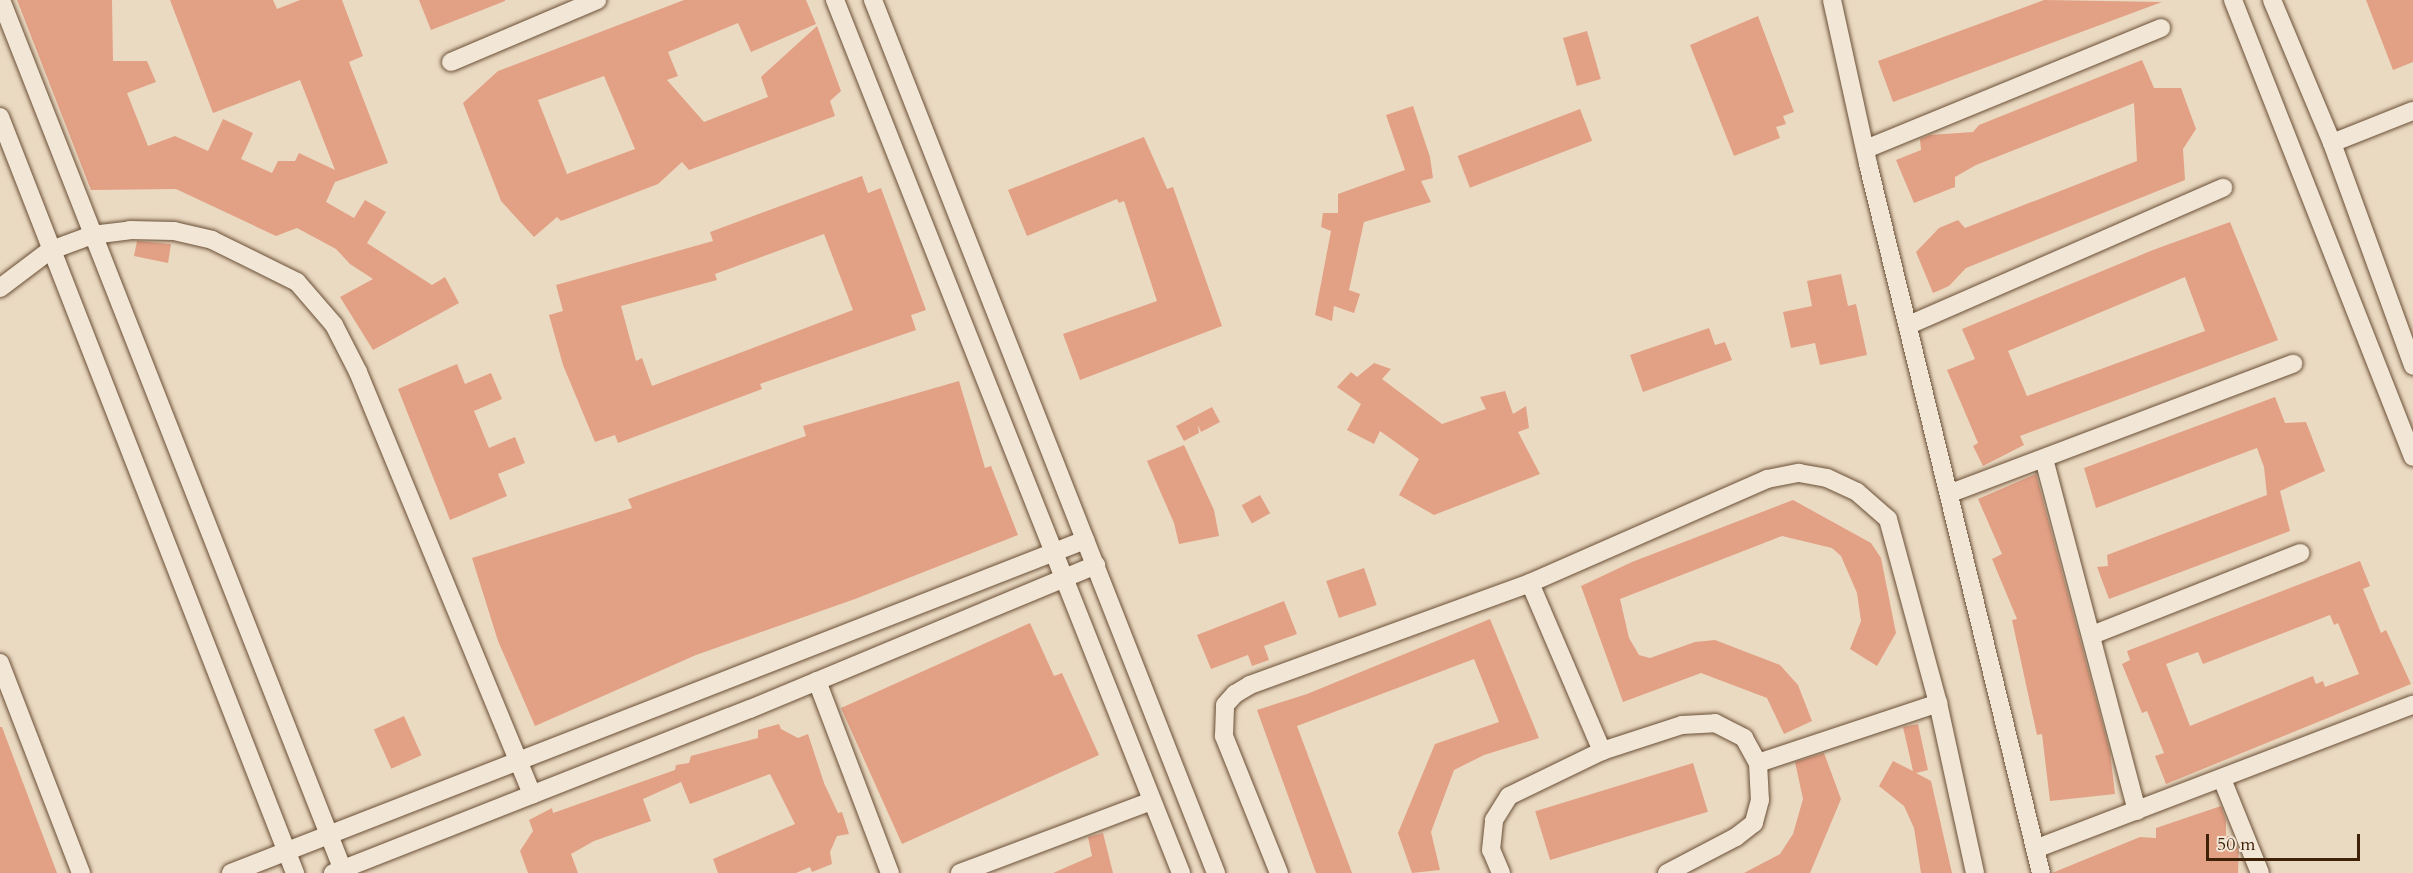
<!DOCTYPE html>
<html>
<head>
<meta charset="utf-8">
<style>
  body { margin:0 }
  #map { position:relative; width:2413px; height:873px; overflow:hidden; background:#ebdac2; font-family:Cardo,serif }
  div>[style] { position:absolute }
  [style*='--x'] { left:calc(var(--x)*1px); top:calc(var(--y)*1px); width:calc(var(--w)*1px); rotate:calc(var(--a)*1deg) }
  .building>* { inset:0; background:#e2a085; transform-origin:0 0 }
  .roads { filter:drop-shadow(0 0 2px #6a4f36) drop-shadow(0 0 2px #6a4f36) }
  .minor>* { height:18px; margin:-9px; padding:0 9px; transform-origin:9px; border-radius:9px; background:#f2e7d7 }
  span { translate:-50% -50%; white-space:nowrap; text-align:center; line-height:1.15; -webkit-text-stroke:5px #f2e7d7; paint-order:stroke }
  .scale { position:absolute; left:2206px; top:834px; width:154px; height:27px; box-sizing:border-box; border:3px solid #3f2108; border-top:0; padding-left:8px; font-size:18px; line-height:21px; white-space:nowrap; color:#3f2108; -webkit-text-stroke:4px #f2e7d7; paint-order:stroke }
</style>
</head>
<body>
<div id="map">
  <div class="building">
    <div style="clip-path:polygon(17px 0,112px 0,113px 61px,147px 61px,156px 82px,127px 93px,148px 146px,175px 136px,208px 151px,223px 119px,253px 133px,241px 159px,272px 173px,278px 161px,295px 161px,299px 153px,335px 170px,300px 80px,213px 113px,170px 0,273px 0,277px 9px,300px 0,342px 0,363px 56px,349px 62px,388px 163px,335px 182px,326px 202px,354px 218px,365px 200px,386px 212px,367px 243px,432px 285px,445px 277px,459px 303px,373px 350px,340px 297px,373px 279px,350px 264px,336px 249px,297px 228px,276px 236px,176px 189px,91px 190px)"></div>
    <div style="clip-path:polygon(419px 0,505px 0,505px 1px,431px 30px)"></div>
    <div style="clip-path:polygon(evenodd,684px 0,806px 0,816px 24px,751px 52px,738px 23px,668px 52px,678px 76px,667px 80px,704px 122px,768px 97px,761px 77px,817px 26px,841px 91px,830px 101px,835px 116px,689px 170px,682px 162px,658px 184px,561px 221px,557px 217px,534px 237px,501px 201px,463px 103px,498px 71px,684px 0,604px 76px,635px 149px,567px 174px,538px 100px,604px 76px)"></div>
    <div style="clip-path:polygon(2044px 0,2162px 2px,1893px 102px,1878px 61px)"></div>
    <div style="clip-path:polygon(2366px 0,2413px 0,2413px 62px,2393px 70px)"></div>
    <div style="clip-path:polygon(1758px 16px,1794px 112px,1783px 116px,1786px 124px,1776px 127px,1780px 138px,1734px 156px,1690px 45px)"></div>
    <div style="left:1587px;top:31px;width:50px;height:25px;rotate:74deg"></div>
    <div style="clip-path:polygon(2142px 60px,2154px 88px,2181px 88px,2196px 129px,2183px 149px,2185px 180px,1966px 268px,1949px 286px,1933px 293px,1916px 252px,1939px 228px,1958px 220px,1965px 228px,2137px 161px,2134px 103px,1976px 165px,1955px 177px,1955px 187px,1914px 203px,1896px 160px,1921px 150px,1920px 139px,1930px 135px,1973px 132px,1979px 125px)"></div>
    <div style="clip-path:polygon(1413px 106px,1430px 157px,1433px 178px,1421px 181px,1431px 202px,1364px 222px,1349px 290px,1360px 294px,1354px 313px,1334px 306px,1332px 321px,1315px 315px,1331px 231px,1321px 227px,1323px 213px,1338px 213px,1338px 194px,1405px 170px,1386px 115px)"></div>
    <div style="left:1580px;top:109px;width:34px;height:131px;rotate:69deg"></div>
    <div style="clip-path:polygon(1144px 137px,1167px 189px,1173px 187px,1222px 326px,1080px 380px,1063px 334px,1157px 301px,1124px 201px,1119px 203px,1117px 199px,1027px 236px,1008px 190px)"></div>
    <div style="clip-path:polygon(evenodd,862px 176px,868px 193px,881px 188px,926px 310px,911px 315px,916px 330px,760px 384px,762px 389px,618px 443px,615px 435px,595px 442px,563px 365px,549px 315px,563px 311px,556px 285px,713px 241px,710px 232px,862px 176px,824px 234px,853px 310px,652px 386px,642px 358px,636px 361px,621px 306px,717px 280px,715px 274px,824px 234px)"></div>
    <div style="clip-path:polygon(evenodd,2230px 222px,2278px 340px,2020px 436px,2024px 445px,1983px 466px,1973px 446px,1978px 443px,1947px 370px,1975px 359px,1962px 329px,2153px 250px,2230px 222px,2185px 277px,2205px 331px,2027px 396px,2008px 351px,2185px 277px)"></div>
    <div style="clip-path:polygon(137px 241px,171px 244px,168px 263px,134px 256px)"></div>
    <div style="clip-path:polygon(1841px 274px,1848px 306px,1856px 304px,1867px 355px,1820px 365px,1815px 343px,1791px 348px,1783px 312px,1812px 306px,1807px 281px)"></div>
    <div style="clip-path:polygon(1709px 328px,1715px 345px,1725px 342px,1732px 360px,1643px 392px,1630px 355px)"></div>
    <div style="clip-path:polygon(1374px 363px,1391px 369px,1382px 379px,1442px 424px,1486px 409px,1480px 397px,1505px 391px,1513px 414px,1526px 406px,1529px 428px,1518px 432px,1540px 474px,1434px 515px,1399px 495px,1419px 459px,1380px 431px,1374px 444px,1347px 430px,1361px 404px,1337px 387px,1351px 372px,1357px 377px)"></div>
    <div style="clip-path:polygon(457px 364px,465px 384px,491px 373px,502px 399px,474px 411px,489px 448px,515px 437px,525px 463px,498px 474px,507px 496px,450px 520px,398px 389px)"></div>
    <div style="clip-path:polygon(959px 381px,985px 468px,991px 466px,1018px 535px,855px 599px,696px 655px,535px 726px,498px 641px,472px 558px,632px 508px,628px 499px,806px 436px,803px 426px)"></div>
    <div style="clip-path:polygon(2275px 397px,2285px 423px,2306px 422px,2325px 471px,2280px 491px,2290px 531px,2109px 599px,2097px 567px,2108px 566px,2107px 555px,2267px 495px,2264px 467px,2257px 448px,2096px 508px,2084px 468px)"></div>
    <div style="clip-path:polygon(1212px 407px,1220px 422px,1201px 432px,1198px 425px,1199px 433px,1184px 441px,1176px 426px)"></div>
    <div style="clip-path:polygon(1184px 445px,1214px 510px,1219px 536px,1179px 544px,1174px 523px,1147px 461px)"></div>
    <div style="clip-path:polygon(2036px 474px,2110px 752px,2115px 794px,2050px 801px,2042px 734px,2037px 735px,2012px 620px,2017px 619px,1992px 559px,2002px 554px,1978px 499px)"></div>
    <div style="left:1260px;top:495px;width:21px;height:21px;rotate:61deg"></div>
    <div style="clip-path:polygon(1793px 500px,1871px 543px,1881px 558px,1896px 633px,1877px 666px,1850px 649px,1861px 621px,1857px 593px,1841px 556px,1832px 548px,1782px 536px,1620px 599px,1629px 638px,1639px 655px,1650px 658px,1695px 642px,1715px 640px,1780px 665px,1798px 685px,1812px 721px,1784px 734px,1767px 698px,1701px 673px,1623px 702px,1581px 586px,1632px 562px)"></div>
    <div style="clip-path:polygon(evenodd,2360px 561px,2370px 586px,2363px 589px,2381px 633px,2386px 630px,2411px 684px,2166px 784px,2155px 756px,2164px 753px,2147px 711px,2142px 713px,2122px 664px,2130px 660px,2127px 651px,2360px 561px,2330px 615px,2334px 625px,2338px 623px,2359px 674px,2325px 687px,2323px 681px,2316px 684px,2313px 676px,2190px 726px,2166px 664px,2198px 652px,2203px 664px,2330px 615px)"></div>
    <div style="left:1364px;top:568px;width:39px;height:40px;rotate:71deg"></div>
    <div style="clip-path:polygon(1284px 601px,1297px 634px,1264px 646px,1269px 660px,1252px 666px,1248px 655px,1211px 669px,1197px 635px)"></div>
    <div style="clip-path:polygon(1490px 619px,1539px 738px,1484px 755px,1454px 770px,1431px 832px,1440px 870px,1412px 873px,1398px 833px,1435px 744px,1499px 722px,1474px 659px,1297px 726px,1352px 873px,1316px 873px,1257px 710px,1307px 694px)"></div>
    <div style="clip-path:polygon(1030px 623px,1054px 676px,1062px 673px,1099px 755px,902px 844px,841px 708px)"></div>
    <div style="left:404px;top:716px;width:43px;height:33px;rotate:66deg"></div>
    <div style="clip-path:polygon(779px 724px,781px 729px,798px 738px,808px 734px,824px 783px,838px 813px,842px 812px,849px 834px,837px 836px,830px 852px,832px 864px,812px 872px,810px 867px,796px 873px,718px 873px,713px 859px,795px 824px,770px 774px,690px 804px,681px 782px,643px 799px,651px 821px,594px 841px,571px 854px,578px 873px,528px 873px,520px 851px,533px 831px,529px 820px,552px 808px,553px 813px,675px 770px,676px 765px,689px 763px,691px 756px,758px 738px,758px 730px)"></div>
    <div style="clip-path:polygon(1918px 724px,1928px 770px,1916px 773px,1931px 781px,1952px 873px,1921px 873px,1914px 828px,1904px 806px,1879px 786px,1893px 761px,1913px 771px,1903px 727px)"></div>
    <div style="clip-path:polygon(0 727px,2px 727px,57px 873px,0 873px)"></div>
    <div style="clip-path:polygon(1824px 753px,1841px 799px,1810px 873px,1744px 873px,1780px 854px,1793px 834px,1803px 799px,1795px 762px)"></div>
    <div style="left:1693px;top:763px;width:51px;height:165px;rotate:73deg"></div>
    <div style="clip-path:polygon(2221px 806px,2226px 820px,2226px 836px,2233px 836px,2239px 851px,2238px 873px,2052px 873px,2140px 837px,2156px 838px,2156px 828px)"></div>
    <div style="clip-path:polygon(1103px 833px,1113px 873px,1053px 873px,1092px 856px,1088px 837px)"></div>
  </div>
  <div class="roads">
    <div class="minor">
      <div style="--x:1;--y:0;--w:938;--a:68.55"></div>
      <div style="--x:835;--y:0;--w:939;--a:68.38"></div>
      <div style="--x:873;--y:0;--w:938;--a:68.55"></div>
      <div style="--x:1832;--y:0;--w:168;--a:77.6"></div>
      <div style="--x:1868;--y:164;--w:730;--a:76.29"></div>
      <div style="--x:2233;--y:0;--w:491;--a:68.5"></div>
      <div style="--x:2272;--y:0;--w:155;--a:67.2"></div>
      <div style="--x:2332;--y:143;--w:237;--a:70"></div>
      <div style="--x:451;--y:62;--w:159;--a:-23"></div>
      <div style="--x:0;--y:117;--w:812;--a:68.68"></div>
      <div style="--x:2332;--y:143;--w:87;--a:-21.6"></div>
      <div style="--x:1866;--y:149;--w:319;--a:-22.3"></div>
      <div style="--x:0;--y:288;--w:61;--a:-37.1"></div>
      <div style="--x:49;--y:251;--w:46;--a:-20.4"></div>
      <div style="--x:92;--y:235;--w:38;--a:-7"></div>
      <div style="--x:130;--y:230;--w:44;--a:1.3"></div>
      <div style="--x:174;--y:231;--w:39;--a:13"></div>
      <div style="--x:212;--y:240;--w:95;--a:26.3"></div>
      <div style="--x:297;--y:282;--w:57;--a:49.3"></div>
      <div style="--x:334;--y:325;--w:53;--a:62.9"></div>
      <div style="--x:358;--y:372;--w:457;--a:67.6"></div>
      <div style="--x:1909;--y:325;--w:343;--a:-23.6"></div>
      <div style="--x:2044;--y:459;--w:364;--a:75.2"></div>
      <div style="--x:1951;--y:493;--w:366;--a:-20.7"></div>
      <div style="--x:1530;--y:583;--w:183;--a:66.8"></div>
      <div style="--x:2092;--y:635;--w:224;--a:-21.5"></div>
      <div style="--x:0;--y:663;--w:225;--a:68.9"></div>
      <div style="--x:817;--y:681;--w:205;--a:69.2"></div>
      <div style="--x:1758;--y:763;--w:190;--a:-18.4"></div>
      <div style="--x:2222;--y:779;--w:101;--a:68"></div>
      <div style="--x:2035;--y:849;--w:404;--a:-20.9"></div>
      <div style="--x:231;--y:873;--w:917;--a:-21.3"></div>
      <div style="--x:333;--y:873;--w:448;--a:-21.5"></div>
      <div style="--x:750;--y:709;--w:375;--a:-22.6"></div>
      <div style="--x:960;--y:873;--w:205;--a:-20.6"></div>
      <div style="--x:1279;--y:873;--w:148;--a:-111.9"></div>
      <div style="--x:1224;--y:736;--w:31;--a:-88"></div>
      <div style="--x:1225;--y:705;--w:15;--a:-48"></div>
      <div style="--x:1235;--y:694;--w:17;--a:-31"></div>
      <div style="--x:1250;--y:685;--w:298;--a:-20"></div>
      <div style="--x:1530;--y:583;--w:259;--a:-23.7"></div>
      <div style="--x:1767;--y:479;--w:33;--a:-11"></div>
      <div style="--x:1799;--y:473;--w:28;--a:10"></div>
      <div style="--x:1827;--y:478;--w:33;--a:25"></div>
      <div style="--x:1857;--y:492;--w:41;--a:41.1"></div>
      <div style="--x:1888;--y:519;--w:191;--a:74.8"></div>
      <div style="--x:1938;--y:703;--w:174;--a:77.7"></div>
      <div style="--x:1501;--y:873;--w:25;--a:-113"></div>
      <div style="--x:1491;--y:850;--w:30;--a:-84"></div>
      <div style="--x:1494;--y:820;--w:28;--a:-58"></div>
      <div style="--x:1509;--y:796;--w:103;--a:-25.8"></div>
      <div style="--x:1602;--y:751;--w:84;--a:-18"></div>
      <div style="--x:1682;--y:725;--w:33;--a:-3"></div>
      <div style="--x:1715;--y:723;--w:33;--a:27"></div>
      <div style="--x:1744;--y:738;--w:29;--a:61"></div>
      <div style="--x:1758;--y:763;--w:37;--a:87"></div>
      <div style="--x:1760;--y:800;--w:24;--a:105"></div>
      <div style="--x:1754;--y:823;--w:23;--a:142"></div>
      <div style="--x:1736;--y:837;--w:78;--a:152.4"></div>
    </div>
  </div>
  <div class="scale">50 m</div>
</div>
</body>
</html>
